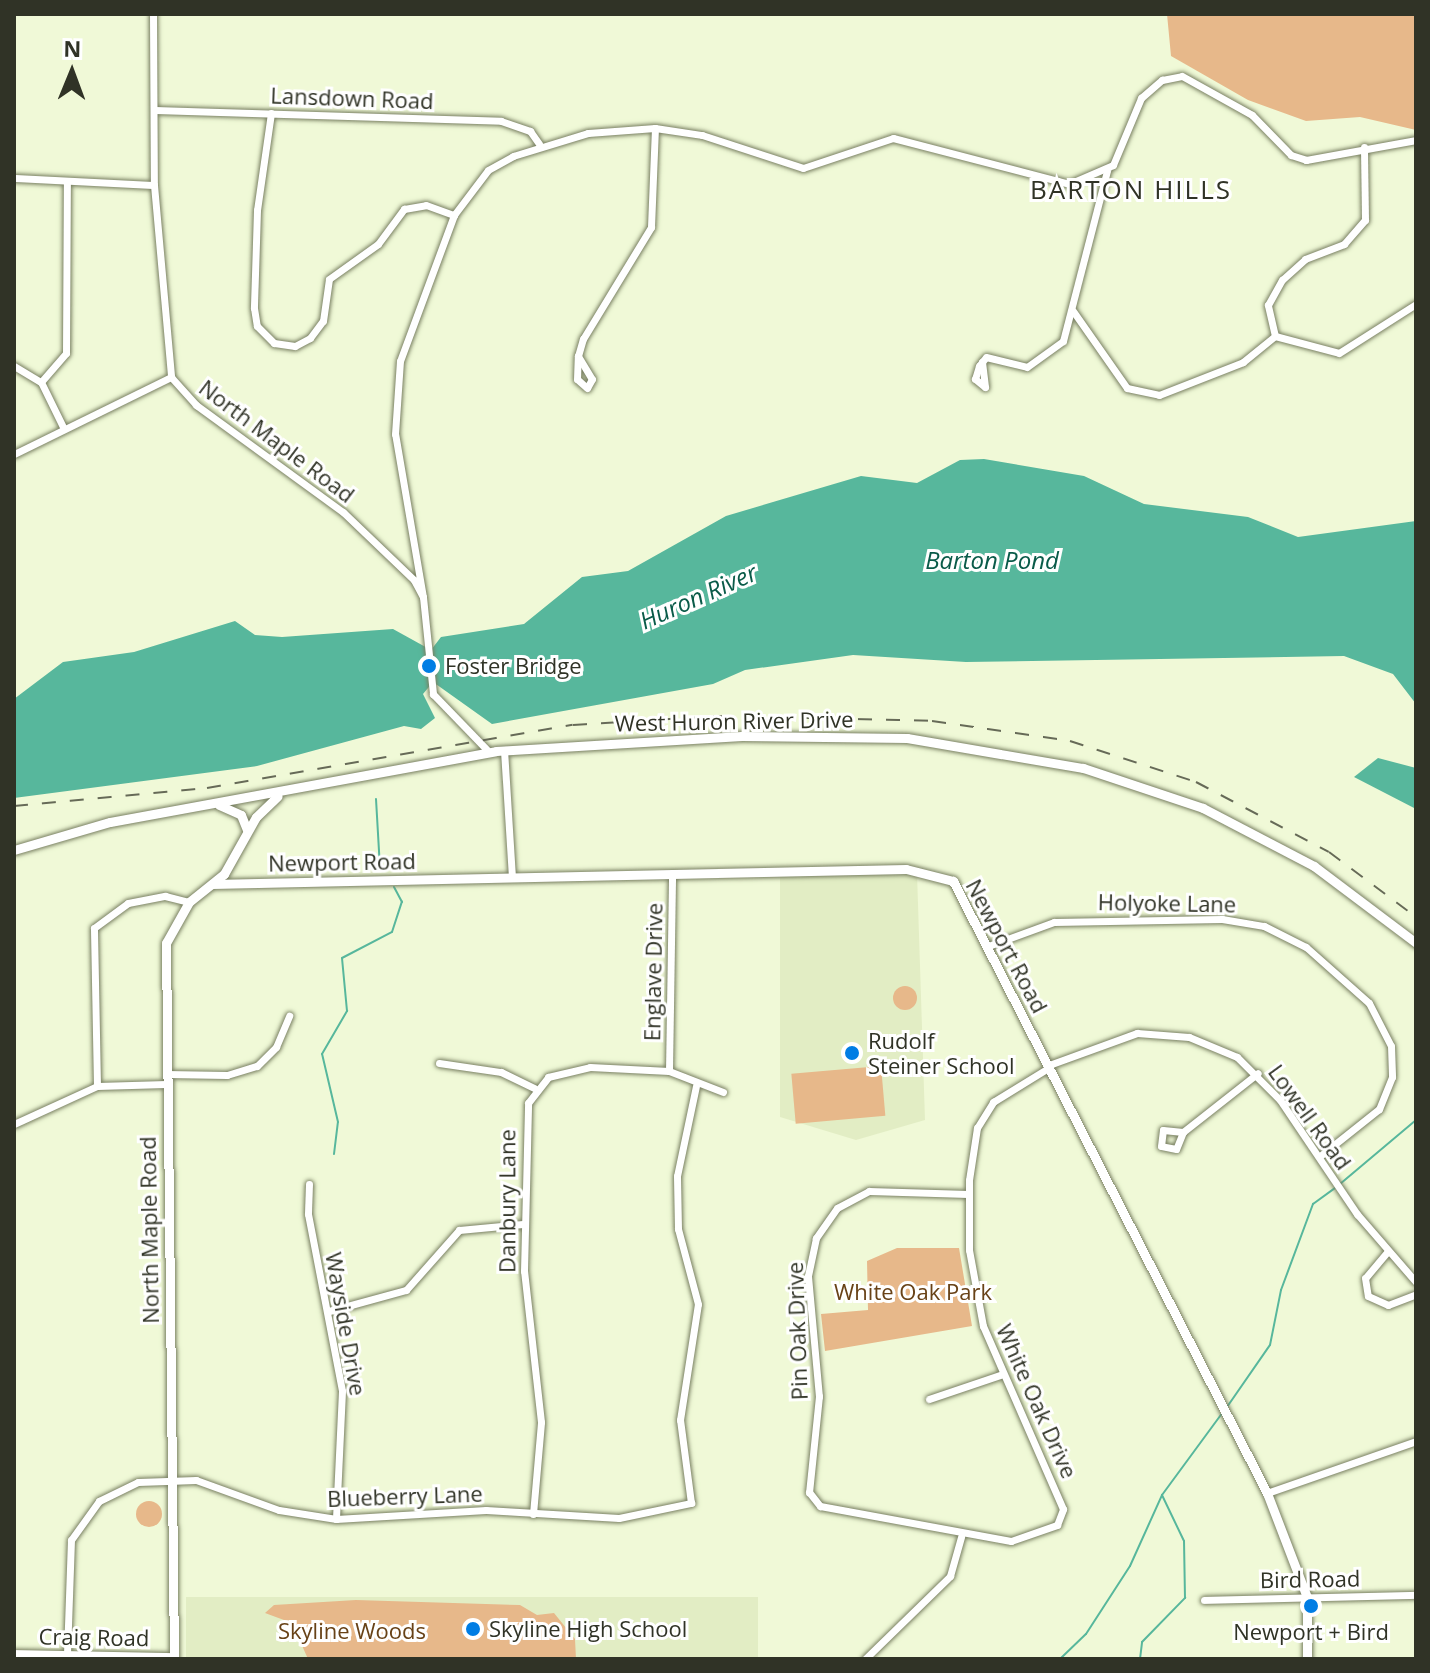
<!DOCTYPE html>
<html>
<head>
<meta charset="utf-8">
<style>
  body { margin:0 }
  #map { position:relative; width:1430px; height:1673px; overflow:hidden; background:#f0f9d7; font-family:"Open Sans",sans-serif }
  div>[style] { position:absolute }
  [style*='--x'] { left:calc(var(--x)*1px); top:calc(var(--y)*1px); width:calc(var(--w)*1px); rotate:calc(var(--a)*1deg) }
  .built>* { inset:0; background:#e2edc4; transform-origin:0 0 }
  .green>* { inset:0; background:#e7b88a; transform-origin:0 0 }
  .round { border-radius:50% }
  .water>* { inset:0; background:#57b79c }
  .stream>* { height:2px; margin:-1px; padding:0 1px; transform-origin:1px; border-radius:1px; background:#57b79c }
  .roads { filter:drop-shadow(0 0 2px #798062) drop-shadow(0 0 2px #798062) }
  .minor>* { height:7px; margin:-3.5px; padding:0 3.5px; transform-origin:3.5px; border-radius:3.5px; background:#fff }
  .tertiary>* { height:9px; margin:-4.5px; padding:0 4.5px; transform-origin:4.5px; border-radius:4.5px; background:#fff }
  .rail>* { height:2px; margin-top:-1px; transform-origin:0; background:repeating-linear-gradient(90deg,#666a57 0 14px,transparent 0 28px) }
  .dots>* { width:22px; height:22px; translate:-50% -50%; box-sizing:border-box; border:4px solid #fff; border-radius:50% }
  span { translate:-50% -50%; white-space:nowrap; text-align:center; line-height:1.15; -webkit-text-stroke:6px #fff; paint-order:stroke }
  .street-label { font-size:22px; color:#303326 }
  .poi-label { font-size:22px; color:#303326 }
  .left { translate:0 -50%; text-align:left }
  .park-label { font-size:22px; color:#684217 }
  .water-label { font-size:24px; color:#0a5b49; font-style:italic }
  .quarter-label { font-size:26px; color:#303326; letter-spacing:2px }
  .frame { position:absolute; inset:0; border:16px solid #303326; pointer-events:none }
  .north { position:absolute; left:32px; top:32px; width:80px; height:80px; -webkit-text-stroke:6px #fff; paint-order:stroke; rotate:1deg; font-size:22px; font-weight:700; line-height:32px; text-align:center; color:#303326 }
  .north::after { content:''; display:block; margin:auto; width:28px; height:36px; background:#303326; clip-path:polygon(50% 0,100% 100%,50% 72%,0 100%) }
</style>
</head>
<body>
<div id="map">
  <div class="built">
    <div style="clip-path:polygon(917px 873px,925px 1120px,856px 1140px,780px 1117px,780px 875px)"></div>
    <div style="left:186px;top:1597px;width:572px;height:62px"></div>
  </div>
  <div class="green">
    <div style="clip-path:polygon(1167px 14px,1416px 14px,1416px 130px,1360px 117px,1306px 121px,1248px 100px,1171px 56px)"></div>
    <div class="round" style="left:893px;top:986px;width:24px;height:24px"></div>
    <div style="left:881px;top:1066px;width:50px;height:90px;rotate:85deg"></div>
    <div style="clip-path:polygon(897px 1248px,959px 1248px,972px 1326px,825px 1351px,821px 1314px,868px 1310px,867px 1261px)"></div>
    <div class="round" style="left:136px;top:1501px;width:26px;height:26px"></div>
    <div style="clip-path:polygon(356px 1600px,520px 1605px,537px 1615px,554px 1613px,575px 1639px,576px 1659px,308px 1659px,292px 1623px,265px 1613px,274px 1605px)"></div>
  </div>
  <div class="water">
    <div style="clip-path:polygon(984px 459px,1084px 476px,1144px 504px,1248px 517px,1298px 537px,1416px 521px,1416px 704px,1393px 674px,1344px 656px,966px 662px,853px 655px,745px 670px,713px 684px,492px 724px,433px 682px,423px 694px,435px 718px,421px 729px,404px 726px,257px 766px,14px 798px,14px 699px,63px 662px,134px 652px,235px 621px,255px 635px,282px 637px,393px 629px,431px 650px,441px 637px,524px 624px,582px 577px,628px 571px,726px 516px,861px 476px,917px 483px,960px 460px)"></div>
    <div style="clip-path:polygon(1378px 758px,1416px 768px,1416px 809px,1354px 777px)"></div>
  </div>
  <div class="stream">
    <div style="--x:376;--y:799;--w:70;--a:86.7"></div>
    <div style="--x:334;--y:1154;--w:32;--a:-83"></div>
    <div style="--x:338;--y:1122;--w:70;--a:-103.2"></div>
    <div style="--x:322;--y:1054;--w:50;--a:-59.8"></div>
    <div style="--x:347;--y:1011;--w:53;--a:-95.4"></div>
    <div style="--x:342;--y:958;--w:56;--a:-27.5"></div>
    <div style="--x:392;--y:932;--w:32;--a:-72"></div>
    <div style="--x:402;--y:902;--w:17;--a:-118"></div>
    <div style="--x:1340;--y:1184;--w:99;--a:-40.1"></div>
    <div style="--x:1227;--y:1407;--w:75;--a:-55.3"></div>
    <div style="--x:1270;--y:1345;--w:56;--a:-78.7"></div>
    <div style="--x:1281;--y:1290;--w:92;--a:-69.6"></div>
    <div style="--x:1313;--y:1204;--w:27;--a:-36"></div>
    <div style="--x:1060;--y:1659;--w:36;--a:-44"></div>
    <div style="--x:1086;--y:1634;--w:81;--a:-57.1"></div>
    <div style="--x:1130;--y:1566;--w:78;--a:-65.7"></div>
    <div style="--x:1162;--y:1495;--w:103;--a:-53.7"></div>
    <div style="--x:1140;--y:1659;--w:17;--a:-83"></div>
    <div style="--x:1142;--y:1642;--w:62;--a:-45.7"></div>
    <div style="--x:1185;--y:1598;--w:57;--a:-91"></div>
    <div style="--x:1184;--y:1541;--w:51;--a:-115.6"></div>
  </div>
  <div class="roads">
    <div class="minor">
      <div style="--x:153;--y:14;--w:171;--a:89.7"></div>
      <div style="--x:154;--y:185;--w:193;--a:84.9"></div>
      <div style="--x:171;--y:377;--w:38;--a:48"></div>
      <div style="--x:196;--y:405;--w:182;--a:36.1"></div>
      <div style="--x:343;--y:512;--w:98;--a:43.8"></div>
      <div style="--x:414;--y:580;--w:19;--a:62"></div>
      <div style="--x:423;--y:597;--w:98;--a:84.1"></div>
      <div style="--x:433;--y:694;--w:81;--a:46"></div>
      <div style="--x:155;--y:110;--w:346;--a:1.8"></div>
      <div style="--x:501;--y:121;--w:31;--a:19"></div>
      <div style="--x:530;--y:131;--w:16;--a:55"></div>
      <div style="--x:271;--y:113;--w:98;--a:98.2"></div>
      <div style="--x:257;--y:210;--w:98;--a:91.8"></div>
      <div style="--x:254;--y:308;--w:18;--a:81"></div>
      <div style="--x:257;--y:326;--w:24;--a:45"></div>
      <div style="--x:274;--y:343;--w:21;--a:8"></div>
      <div style="--x:295;--y:346;--w:17;--a:-28"></div>
      <div style="--x:310;--y:338;--w:21;--a:-53"></div>
      <div style="--x:323;--y:321;--w:42;--a:-81.9"></div>
      <div style="--x:329;--y:279;--w:60;--a:-35.5"></div>
      <div style="--x:378;--y:244;--w:44;--a:-53.4"></div>
      <div style="--x:404;--y:209;--w:22;--a:-10"></div>
      <div style="--x:426;--y:205;--w:30;--a:20"></div>
      <div style="--x:14;--y:178;--w:140;--a:2.9"></div>
      <div style="--x:1073;--y:311;--w:94;--a:55"></div>
      <div style="--x:1127;--y:388;--w:33;--a:12"></div>
      <div style="--x:1159;--y:395;--w:90;--a:-21.4"></div>
      <div style="--x:1243;--y:362;--w:41;--a:-39.1"></div>
      <div style="--x:1275;--y:336;--w:66;--a:14.9"></div>
      <div style="--x:1339;--y:353;--w:91;--a:-32.5"></div>
      <div style="--x:1275;--y:336;--w:32;--a:-103"></div>
      <div style="--x:1268;--y:305;--w:29;--a:-61"></div>
      <div style="--x:1282;--y:280;--w:31;--a:-42"></div>
      <div style="--x:1305;--y:259;--w:42;--a:-21"></div>
      <div style="--x:1344;--y:244;--w:32;--a:-49"></div>
      <div style="--x:1365;--y:220;--w:73;--a:-90.8"></div>
      <div style="--x:578;--y:356;--w:27;--a:59"></div>
      <div style="--x:592;--y:379;--w:10;--a:119"></div>
      <div style="--x:587;--y:388;--w:13;--a:-138"></div>
      <div style="--x:577;--y:379;--w:23;--a:-88"></div>
      <div style="--x:578;--y:356;--w:18;--a:-74"></div>
      <div style="--x:583;--y:339;--w:131;--a:-58.7"></div>
      <div style="--x:651;--y:227;--w:99;--a:-87.7"></div>
      <div style="--x:982;--y:362;--w:25;--a:83"></div>
      <div style="--x:985;--y:387;--w:13;--a:-141"></div>
      <div style="--x:975;--y:379;--w:14;--a:-73"></div>
      <div style="--x:979;--y:366;--w:5;--a:-53"></div>
      <div style="--x:982;--y:362;--w:6;--a:-51"></div>
      <div style="--x:986;--y:357;--w:42;--a:13.7"></div>
      <div style="--x:1027;--y:367;--w:44;--a:-35.8"></div>
      <div style="--x:1063;--y:341;--w:176;--a:-75.5"></div>
      <div style="--x:14;--y:366;--w:31;--a:31"></div>
      <div style="--x:41;--y:382;--w:52;--a:63.9"></div>
      <div style="--x:41;--y:382;--w:38;--a:-49"></div>
      <div style="--x:66;--y:353;--w:172;--a:-89.7"></div>
      <div style="--x:14;--y:454;--w:175;--a:-26.1"></div>
      <div style="--x:423;--y:597;--w:165;--a:-99.7"></div>
      <div style="--x:395;--y:434;--w:73;--a:-86.1"></div>
      <div style="--x:400;--y:361;--w:156;--a:-69.7"></div>
      <div style="--x:454;--y:215;--w:56;--a:-52.9"></div>
      <div style="--x:488;--y:170;--w:29;--a:-29"></div>
      <div style="--x:513;--y:156;--w:78;--a:-17"></div>
      <div style="--x:588;--y:133;--w:67;--a:-4.3"></div>
      <div style="--x:655;--y:128;--w:48;--a:8.5"></div>
      <div style="--x:702;--y:135;--w:106;--a:18.1"></div>
      <div style="--x:803;--y:168;--w:95;--a:-18.4"></div>
      <div style="--x:893;--y:138;--w:182;--a:14.6"></div>
      <div style="--x:1069;--y:184;--w:48;--a:-23.4"></div>
      <div style="--x:1113;--y:165;--w:73;--a:-67.3"></div>
      <div style="--x:1141;--y:98;--w:28;--a:-41"></div>
      <div style="--x:1162;--y:80;--w:20;--a:-11"></div>
      <div style="--x:1182;--y:76;--w:80;--a:29.1"></div>
      <div style="--x:1252;--y:115;--w:56;--a:45.7"></div>
      <div style="--x:1291;--y:155;--w:16;--a:18"></div>
      <div style="--x:1306;--y:160;--w:112;--a:-10.3"></div>
      <div style="--x:504;--y:750;--w:126;--a:86.4"></div>
      <div style="--x:991;--y:945;--w:67;--a:-20.1"></div>
      <div style="--x:1054;--y:922;--w:168;--a:-1"></div>
      <div style="--x:1222;--y:919;--w:43;--a:9.5"></div>
      <div style="--x:1264;--y:926;--w:47;--a:26.6"></div>
      <div style="--x:1306;--y:947;--w:84;--a:41.6"></div>
      <div style="--x:1369;--y:1003;--w:48;--a:62.9"></div>
      <div style="--x:1391;--y:1046;--w:31;--a:88"></div>
      <div style="--x:1392;--y:1077;--w:35;--a:112"></div>
      <div style="--x:1379;--y:1109;--w:75;--a:141.5"></div>
      <div style="--x:439;--y:1063;--w:63;--a:8.3"></div>
      <div style="--x:501;--y:1072;--w:37;--a:26"></div>
      <div style="--x:1049;--y:1065;--w:94;--a:-20"></div>
      <div style="--x:1137;--y:1033;--w:52;--a:4.4"></div>
      <div style="--x:1189;--y:1037;--w:52;--a:22.6"></div>
      <div style="--x:1237;--y:1057;--w:61;--a:45"></div>
      <div style="--x:1280;--y:1100;--w:138;--a:56"></div>
      <div style="--x:1357;--y:1214;--w:90;--a:49.1"></div>
      <div style="--x:669;--y:1071;--w:198;--a:-89.1"></div>
      <div style="--x:166;--y:1074;--w:61;--a:0.9"></div>
      <div style="--x:227;--y:1075;--w:31;--a:-17"></div>
      <div style="--x:257;--y:1066;--w:27;--a:-45"></div>
      <div style="--x:276;--y:1047;--w:34;--a:-67"></div>
      <div style="--x:97;--y:1086;--w:158;--a:-91.1"></div>
      <div style="--x:94;--y:928;--w:42;--a:-36.3"></div>
      <div style="--x:128;--y:903;--w:38;--a:-11"></div>
      <div style="--x:165;--y:896;--w:25;--a:14"></div>
      <div style="--x:14;--y:1124;--w:91;--a:-24.6"></div>
      <div style="--x:97;--y:1086;--w:69;--a:-1.7"></div>
      <div style="--x:1183;--y:1132;--w:18;--a:112"></div>
      <div style="--x:1176;--y:1149;--w:15;--a:-169"></div>
      <div style="--x:1161;--y:1146;--w:16;--a:-83"></div>
      <div style="--x:1163;--y:1130;--w:20;--a:6"></div>
      <div style="--x:1183;--y:1132;--w:95;--a:-38.2"></div>
      <div style="--x:309;--y:1184;--w:30;--a:92"></div>
      <div style="--x:308;--y:1214;--w:180;--a:79.1"></div>
      <div style="--x:342;--y:1391;--w:128;--a:92.7"></div>
      <div style="--x:968;--y:1194;--w:99;--a:-178.3"></div>
      <div style="--x:869;--y:1191;--w:36;--a:152"></div>
      <div style="--x:837;--y:1208;--w:37;--a:125"></div>
      <div style="--x:816;--y:1238;--w:39;--a:102"></div>
      <div style="--x:808;--y:1276;--w:121;--a:84.8"></div>
      <div style="--x:819;--y:1396;--w:97;--a:95.9"></div>
      <div style="--x:809;--y:1492;--w:18;--a:52"></div>
      <div style="--x:820;--y:1506;--w:194;--a:10.4"></div>
      <div style="--x:1011;--y:1541;--w:49;--a:-19.2"></div>
      <div style="--x:1057;--y:1525;--w:17;--a:-69"></div>
      <div style="--x:1063;--y:1509;--w:200;--a:-113.6"></div>
      <div style="--x:983;--y:1326;--w:77;--a:-100.4"></div>
      <div style="--x:969;--y:1250;--w:70;--a:-90"></div>
      <div style="--x:969;--y:1180;--w:53;--a:-81.3"></div>
      <div style="--x:977;--y:1128;--w:31;--a:-58"></div>
      <div style="--x:993;--y:1102;--w:67;--a:-31.6"></div>
      <div style="--x:1388;--y:1251;--w:35;--a:130"></div>
      <div style="--x:1365;--y:1278;--w:18;--a:81"></div>
      <div style="--x:1368;--y:1296;--w:22;--a:24"></div>
      <div style="--x:1388;--y:1305;--w:30;--a:-21"></div>
      <div style="--x:329;--y:1311;--w:80;--a:-15.3"></div>
      <div style="--x:406;--y:1290;--w:80;--a:-48.5"></div>
      <div style="--x:459;--y:1230;--w:64;--a:-5.4"></div>
      <div style="--x:929;--y:1399;--w:75;--a:-18.7"></div>
      <div style="--x:1267;--y:1493;--w:158;--a:-19.2"></div>
      <div style="--x:533;--y:1514;--w:92;--a:-85"></div>
      <div style="--x:541;--y:1422;--w:152;--a:-96.4"></div>
      <div style="--x:524;--y:1271;--w:168;--a:-88.6"></div>
      <div style="--x:528;--y:1103;--w:33;--a:-52"></div>
      <div style="--x:548;--y:1077;--w:43;--a:-13.4"></div>
      <div style="--x:590;--y:1067;--w:79;--a:2.9"></div>
      <div style="--x:669;--y:1071;--w:58;--a:21.3"></div>
      <div style="--x:1204;--y:1600;--w:212;--a:-1.4"></div>
      <div style="--x:14;--y:1653;--w:160;--a:1.1"></div>
      <div style="--x:67;--y:1654;--w:114;--a:-88"></div>
      <div style="--x:71;--y:1540;--w:48;--a:-54.3"></div>
      <div style="--x:99;--y:1501;--w:43;--a:-26"></div>
      <div style="--x:138;--y:1482;--w:58;--a:-2"></div>
      <div style="--x:196;--y:1480;--w:88;--a:19.9"></div>
      <div style="--x:279;--y:1510;--w:58;--a:9"></div>
      <div style="--x:336;--y:1519;--w:150;--a:-3.4"></div>
      <div style="--x:486;--y:1510;--w:133;--a:3.4"></div>
      <div style="--x:619;--y:1518;--w:74;--a:-11.8"></div>
      <div style="--x:691;--y:1503;--w:84;--a:-97.5"></div>
      <div style="--x:680;--y:1420;--w:117;--a:-81.2"></div>
      <div style="--x:698;--y:1304;--w:78;--a:-104.9"></div>
      <div style="--x:678;--y:1229;--w:53;--a:-91.1"></div>
      <div style="--x:677;--y:1176;--w:92;--a:-78.1"></div>
      <div style="--x:865;--y:1659;--w:119;--a:-44.3"></div>
      <div style="--x:950;--y:1576;--w:41;--a:-74.2"></div>
    </div>
    <div class="tertiary">
      <div style="--x:219;--y:805;--w:24;--a:24"></div>
      <div style="--x:241;--y:815;--w:16;--a:68"></div>
      <div style="--x:14;--y:850;--w:100;--a:-16.3"></div>
      <div style="--x:110;--y:822;--w:392;--a:-10.4"></div>
      <div style="--x:496;--y:751;--w:246;--a:-3.5"></div>
      <div style="--x:742;--y:736;--w:165;--a:0.7"></div>
      <div style="--x:907;--y:738;--w:179;--a:9.7"></div>
      <div style="--x:1083;--y:768;--w:126;--a:18.4"></div>
      <div style="--x:1203;--y:808;--w:125;--a:27.6"></div>
      <div style="--x:1314;--y:866;--w:128;--a:37"></div>
      <div style="--x:212;--y:884;--w:694;--a:-1.24"></div>
      <div style="--x:906;--y:869;--w:49;--a:14.3"></div>
      <div style="--x:953;--y:881;--w:688;--a:62.84"></div>
      <div style="--x:1267;--y:1493;--w:111;--a:69"></div>
      <div style="--x:1307;--y:1597;--w:62;--a:90"></div>
      <div style="--x:174;--y:1659;--w:716;--a:-90.64"></div>
      <div style="--x:166;--y:943;--w:47;--a:-60.7"></div>
      <div style="--x:189;--y:902;--w:45;--a:-38.7"></div>
      <div style="--x:224;--y:874;--w:65;--a:-60.7"></div>
      <div style="--x:256;--y:817;--w:30;--a:-44"></div>
    </div>
  </div>
  <div class="rail">
    <div style="--x:14;--y:806;--w:194;--a:-5.3"></div>
    <div style="--x:207;--y:788;--w:371;--a:-9.8"></div>
    <div style="--x:573;--y:725;--w:145;--a:-3.6"></div>
    <div style="--x:718;--y:716;--w:214;--a:1.3"></div>
    <div style="--x:932;--y:721;--w:139;--a:8.2"></div>
    <div style="--x:1070;--y:741;--w:133;--a:18"></div>
    <div style="--x:1196;--y:782;--w:150;--a:27.8"></div>
    <div style="--x:1329;--y:852;--w:109;--a:36.8"></div>
  </div>
  <div class="dots">
    <div style="left:429px;top:666px;background:#007de4"></div>
    <div style="left:852px;top:1053px;background:#007de4"></div>
    <div style="left:1311px;top:1606px;background:#007de4"></div>
    <div style="left:473px;top:1629px;background:#007de4"></div>
  </div>
  <div class="street-label">
    <span style="left:352px;top:98px;rotate:2deg">Lansdown Road</span>
    <span style="left:277px;top:441px;rotate:37deg">North Maple Road</span>
    <span style="left:734px;top:721px;rotate:-1deg">West Huron River Drive</span>
    <span style="left:342px;top:862px;rotate:-1deg">Newport Road</span>
    <span style="left:1167px;top:903px;rotate:1deg">Holyoke Lane</span>
    <span style="left:1007px;top:946px;rotate:62deg">Newport Road</span>
    <span style="left:653px;top:972px;rotate:-89deg">Englave Drive</span>
    <span style="left:1310px;top:1117px;rotate:54deg">Lowell Road</span>
    <span style="left:507px;top:1201px;rotate:-90deg">Danbury Lane</span>
    <span style="left:149px;top:1230px;rotate:-91deg">North Maple Road</span>
    <span style="left:346px;top:1324px;rotate:80deg">Wayside Drive</span>
    <span style="left:797px;top:1331px;rotate:-92deg">Pin Oak Drive</span>
    <span style="left:1037px;top:1401px;rotate:66deg">White Oak Drive</span>
    <span style="left:405px;top:1496px;rotate:-2deg">Blueberry Lane</span>
    <span style="left:1310px;top:1579px;rotate:-1deg">Bird Road</span>
    <span style="left:94px;top:1637px;rotate:1deg">Craig Road</span>
  </div>
  <div class="poi-label">
    <span class="left" style="left:445px;top:666px">Foster Bridge</span>
    <span class="left" style="left:868px;top:1053px">Rudolf<br>Steiner School</span>
    <span class="left" style="left:489px;top:1629px">Skyline High School</span>
    <span style="left:1311px;top:1632px">Newport + Bird</span>
  </div>
  <div class="park-label">
    <span style="left:913px;top:1292px">White Oak Park</span>
    <span style="left:352px;top:1631px">Skyline Woods</span>
  </div>
  <div class="water-label">
    <span style="left:992px;top:560px">Barton Pond</span>
    <span style="left:698px;top:596px;rotate:-24deg">Huron River</span>
  </div>
  <div class="quarter-label">
    <span style="left:1131px;top:190px">BARTON HILLS</span>
  </div>
  <div class="frame"></div>
  <div class="north">N</div>
</div>
</body>
</html>
